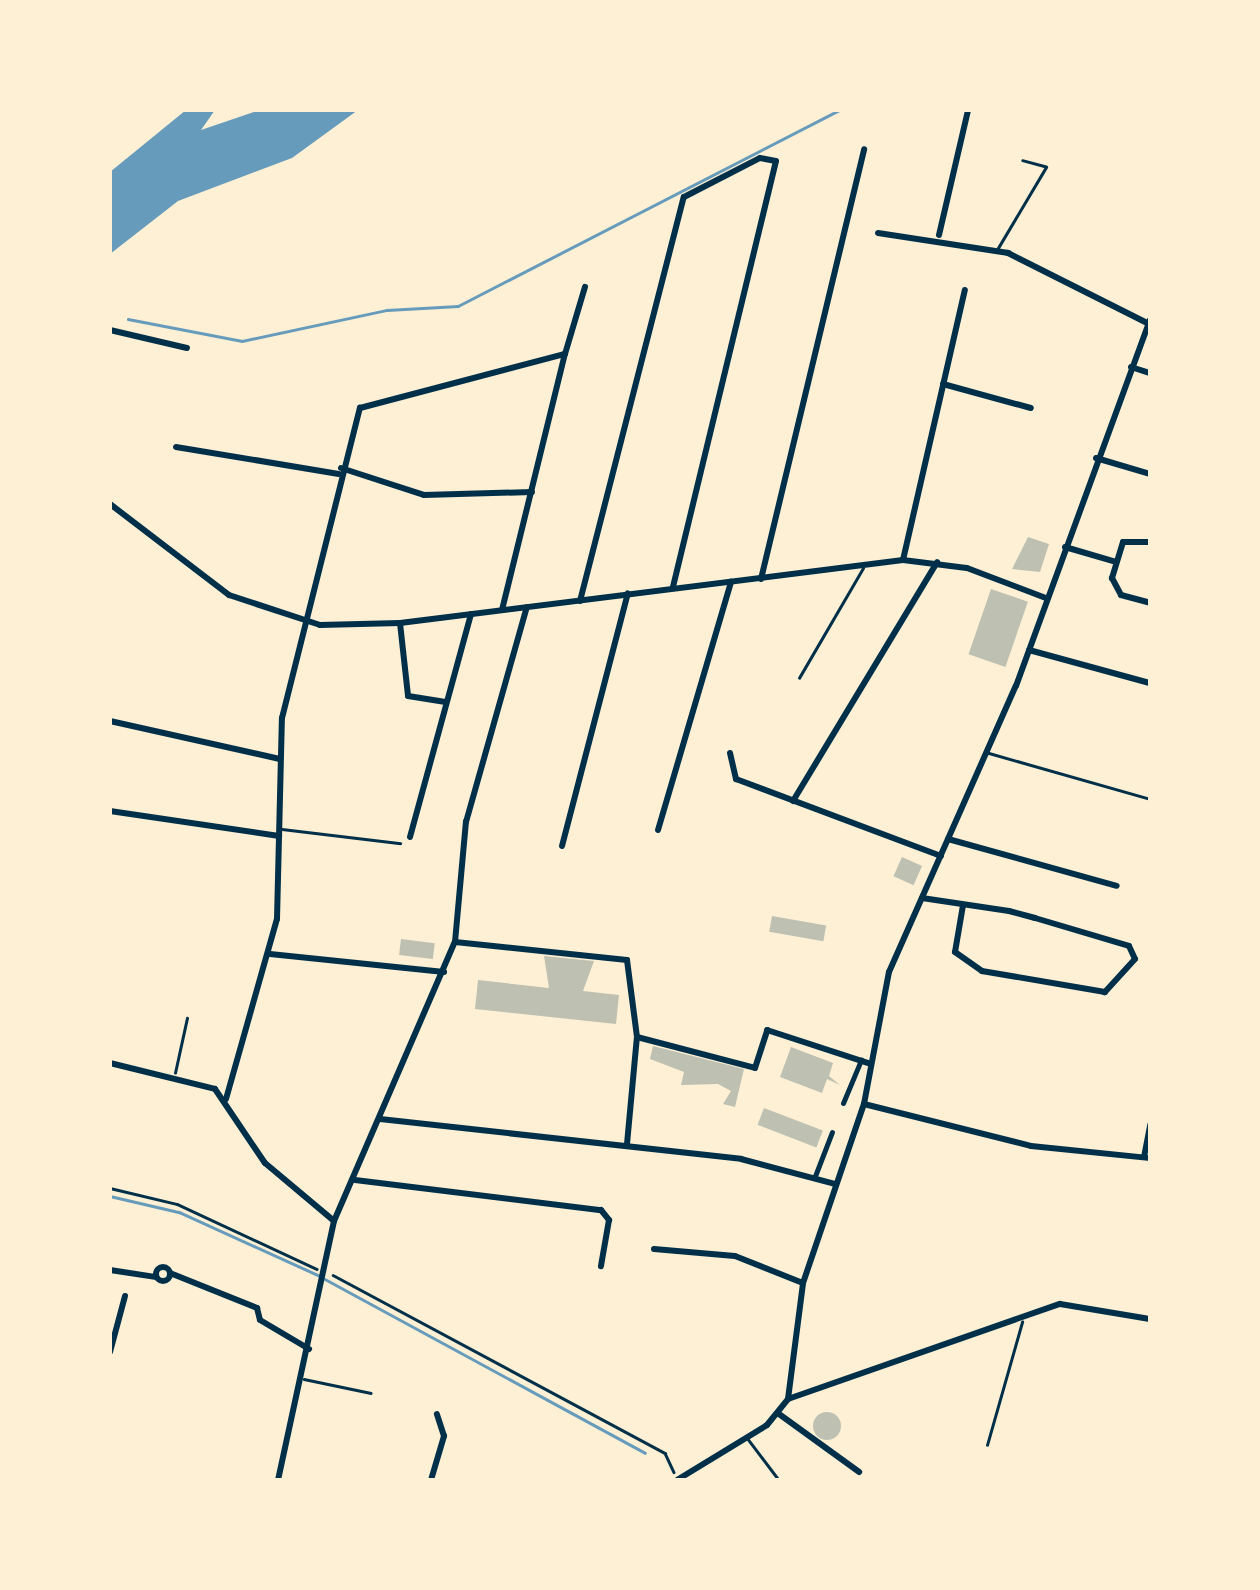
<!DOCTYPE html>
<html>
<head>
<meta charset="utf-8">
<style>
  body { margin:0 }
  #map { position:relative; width:1260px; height:1590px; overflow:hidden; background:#fdf0d5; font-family:"Titillium Web",sans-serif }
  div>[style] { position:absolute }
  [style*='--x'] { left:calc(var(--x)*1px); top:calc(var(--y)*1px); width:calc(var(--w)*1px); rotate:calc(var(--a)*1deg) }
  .water>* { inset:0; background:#669bbc }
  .stream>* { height:2.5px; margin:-1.25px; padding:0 1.25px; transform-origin:1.25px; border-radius:1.25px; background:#669bbc }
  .building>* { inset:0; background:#bec0b2; transform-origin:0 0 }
  .round { border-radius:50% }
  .path>* { height:2.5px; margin:-1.25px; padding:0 1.25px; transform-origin:1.25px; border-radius:1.25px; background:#003049 }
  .service>* { height:2.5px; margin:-1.25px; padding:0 1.25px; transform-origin:1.25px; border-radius:1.25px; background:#003049 }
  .pedestrian>* { height:5px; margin:-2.5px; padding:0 2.5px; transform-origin:2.5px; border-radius:2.5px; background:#003049 }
  .minor>* { height:6px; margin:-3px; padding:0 3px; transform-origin:3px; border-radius:3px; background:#003049 }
  .minor>.ring { margin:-3px; padding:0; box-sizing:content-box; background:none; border:6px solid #003049; border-radius:50% }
  span { translate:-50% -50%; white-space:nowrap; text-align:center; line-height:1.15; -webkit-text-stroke:8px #fdf0d5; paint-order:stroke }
  .frame { position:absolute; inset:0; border:112px solid #fdf0d5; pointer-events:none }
</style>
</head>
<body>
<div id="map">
  <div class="water">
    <div style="clip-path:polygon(186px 110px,215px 110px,201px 130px,260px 110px,358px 110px,292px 158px,178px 201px,110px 254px,110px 172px)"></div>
  </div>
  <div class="stream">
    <div style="--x:128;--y:319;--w:116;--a:10.9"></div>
    <div style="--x:242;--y:341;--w:148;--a:-12.1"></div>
    <div style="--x:387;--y:310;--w:71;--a:-3.2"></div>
    <div style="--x:458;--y:306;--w:429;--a:-27.2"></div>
    <div style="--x:110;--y:1196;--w:71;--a:13.1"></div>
    <div style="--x:179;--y:1212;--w:153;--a:24.4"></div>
    <div style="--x:325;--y:1279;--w:364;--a:28.5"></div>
  </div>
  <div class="building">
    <div style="clip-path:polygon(1028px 537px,1049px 544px,1040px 572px,1012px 569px)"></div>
    <div style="left:991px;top:589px;width:39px;height:69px;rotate:19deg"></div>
    <div style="left:902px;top:857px;width:22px;height:21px;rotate:24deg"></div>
    <div style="left:772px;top:916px;width:55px;height:16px;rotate:10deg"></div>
    <div style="left:401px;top:939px;width:34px;height:16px;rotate:7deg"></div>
    <div style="clip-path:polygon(544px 956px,594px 961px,583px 991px,619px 995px,616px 1024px,475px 1009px,478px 980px,549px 988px)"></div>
    <div style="clip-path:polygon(653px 1046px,744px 1069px,735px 1107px,723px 1104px,731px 1091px,718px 1084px,681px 1085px,684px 1072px,650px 1059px)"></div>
    <div style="clip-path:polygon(791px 1047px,833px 1063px,829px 1076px,840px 1085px,827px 1079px,822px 1093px,780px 1077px)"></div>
    <div style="left:764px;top:1108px;width:63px;height:18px;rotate:21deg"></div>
    <div class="round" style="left:813px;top:1412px;width:28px;height:28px"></div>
  </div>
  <div class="path">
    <div style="--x:110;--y:1188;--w:69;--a:13.4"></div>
    <div style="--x:177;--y:1204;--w:154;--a:24.9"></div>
    <div style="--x:333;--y:1275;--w:377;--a:28.2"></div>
    <div style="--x:665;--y:1453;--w:21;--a:65"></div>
  </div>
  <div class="service">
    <div style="--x:998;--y:248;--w:94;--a:-59.3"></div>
    <div style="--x:1046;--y:167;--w:24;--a:-165"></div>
    <div style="--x:799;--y:678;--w:127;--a:-59.8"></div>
    <div style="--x:989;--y:753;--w:167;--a:15.9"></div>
    <div style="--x:282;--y:829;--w:119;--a:6.8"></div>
    <div style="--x:175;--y:1073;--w:56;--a:-77.7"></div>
    <div style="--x:304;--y:1379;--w:68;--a:11.8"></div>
    <div style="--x:748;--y:1439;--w:51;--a:52.9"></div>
    <div style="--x:987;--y:1445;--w:128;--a:-74.1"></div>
  </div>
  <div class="pedestrian">
    <div style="--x:843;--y:1103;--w:47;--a:-67.3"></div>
    <div style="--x:815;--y:1176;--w:47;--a:-68.9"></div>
  </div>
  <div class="minor">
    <div style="--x:878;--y:233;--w:132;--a:8.7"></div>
    <div style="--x:1008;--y:253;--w:158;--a:26.7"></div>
    <div style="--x:939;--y:235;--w:128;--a:-76.9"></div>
    <div style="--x:110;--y:330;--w:79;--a:13.2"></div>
    <div style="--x:1131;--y:367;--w:20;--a:18"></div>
    <div style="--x:943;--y:384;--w:91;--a:15.3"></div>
    <div style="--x:176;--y:447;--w:165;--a:9.4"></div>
    <div style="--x:1096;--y:458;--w:56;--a:16.5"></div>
    <div style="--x:341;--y:468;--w:87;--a:18"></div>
    <div style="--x:424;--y:495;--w:108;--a:-1.6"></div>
    <div style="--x:110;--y:504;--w:150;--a:37.4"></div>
    <div style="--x:229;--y:595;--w:96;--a:18.2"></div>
    <div style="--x:320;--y:625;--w:80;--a:-1.4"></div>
    <div style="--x:400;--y:623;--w:507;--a:-7.14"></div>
    <div style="--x:903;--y:560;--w:64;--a:7.1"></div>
    <div style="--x:967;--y:568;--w:85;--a:20.8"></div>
    <div style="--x:1150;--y:542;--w:27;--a:180"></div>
    <div style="--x:1123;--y:542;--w:38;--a:107"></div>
    <div style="--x:1112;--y:578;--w:19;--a:62"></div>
    <div style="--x:1121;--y:595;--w:30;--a:15"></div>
    <div style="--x:1065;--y:547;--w:53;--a:16.4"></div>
    <div style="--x:903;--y:560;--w:277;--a:-77.1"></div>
    <div style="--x:761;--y:579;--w:442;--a:-76.5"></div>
    <div style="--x:580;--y:601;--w:417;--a:-75.6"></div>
    <div style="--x:684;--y:197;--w:85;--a:-27.2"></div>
    <div style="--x:760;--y:158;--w:16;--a:11"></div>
    <div style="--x:776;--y:161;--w:439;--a:103.6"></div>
    <div style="--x:502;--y:610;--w:264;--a:-76.2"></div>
    <div style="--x:400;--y:623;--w:73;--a:83.7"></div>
    <div style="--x:408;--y:696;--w:38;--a:9"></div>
    <div style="--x:1029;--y:650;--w:125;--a:15.3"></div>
    <div style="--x:110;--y:721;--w:174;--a:12.6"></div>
    <div style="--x:730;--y:753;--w:27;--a:77"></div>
    <div style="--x:736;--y:779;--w:219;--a:20.6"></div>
    <div style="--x:793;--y:801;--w:279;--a:-58.9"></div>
    <div style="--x:110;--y:811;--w:171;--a:8.4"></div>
    <div style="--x:658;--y:830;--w:259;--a:-73.6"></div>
    <div style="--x:410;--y:837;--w:231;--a:-74.7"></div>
    <div style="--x:948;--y:839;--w:175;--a:15.5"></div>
    <div style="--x:562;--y:846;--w:261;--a:-75.4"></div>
    <div style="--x:922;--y:898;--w:88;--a:8.5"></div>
    <div style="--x:1009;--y:911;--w:27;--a:15"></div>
    <div style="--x:1035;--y:918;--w:98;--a:16.6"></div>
    <div style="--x:1129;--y:946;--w:14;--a:65"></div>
    <div style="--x:1135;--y:959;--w:45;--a:132.3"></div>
    <div style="--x:1105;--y:992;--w:125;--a:-170.3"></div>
    <div style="--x:982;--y:971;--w:33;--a:-145"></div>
    <div style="--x:955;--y:952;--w:48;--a:-80.3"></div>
    <div style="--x:455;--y:942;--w:173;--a:6"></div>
    <div style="--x:627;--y:960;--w:78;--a:82.6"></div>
    <div style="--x:270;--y:954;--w:175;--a:5.9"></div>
    <div style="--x:637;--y:1037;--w:122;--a:14.7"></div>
    <div style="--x:755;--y:1068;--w:40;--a:-72"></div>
    <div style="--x:767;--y:1030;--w:109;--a:18.1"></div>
    <div style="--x:110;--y:1063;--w:108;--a:13.9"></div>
    <div style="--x:215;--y:1089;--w:89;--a:56"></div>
    <div style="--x:265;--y:1163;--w:90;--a:40"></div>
    <div style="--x:334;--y:1221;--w:265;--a:102.2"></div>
    <div style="--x:226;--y:1099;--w:187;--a:-74.2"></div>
    <div style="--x:277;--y:919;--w:201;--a:-88.6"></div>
    <div style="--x:282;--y:718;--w:320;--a:-75.9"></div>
    <div style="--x:360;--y:408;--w:212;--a:-14.8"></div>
    <div style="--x:565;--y:354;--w:70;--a:-73.4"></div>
    <div style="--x:864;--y:1104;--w:172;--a:14.1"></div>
    <div style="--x:1031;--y:1146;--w:120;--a:5.8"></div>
    <div style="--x:380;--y:1119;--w:363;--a:6.3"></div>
    <div style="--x:741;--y:1159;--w:97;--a:14.9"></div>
    <div style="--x:627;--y:1144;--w:107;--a:-84.7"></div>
    <div style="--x:1144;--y:1157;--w:33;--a:-79"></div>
    <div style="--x:355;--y:1180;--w:248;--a:7"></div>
    <div style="--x:601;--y:1210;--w:13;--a:51"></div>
    <div style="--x:609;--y:1220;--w:47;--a:99.9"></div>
    <div style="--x:334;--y:1221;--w:304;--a:-66.6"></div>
    <div style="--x:455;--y:942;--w:121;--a:-84.8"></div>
    <div style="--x:466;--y:822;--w:223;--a:-74.2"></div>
    <div style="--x:654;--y:1249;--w:81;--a:4.9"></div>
    <div style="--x:735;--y:1256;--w:73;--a:21.7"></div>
    <div class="ring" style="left:156px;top:1267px;width:8px;height:8px"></div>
    <div style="--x:110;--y:1270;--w:47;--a:8.7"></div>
    <div style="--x:170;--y:1273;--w:94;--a:21.9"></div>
    <div style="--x:257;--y:1308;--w:12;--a:76"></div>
    <div style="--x:260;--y:1320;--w:57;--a:30.6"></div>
    <div style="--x:110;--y:1352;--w:58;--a:-75"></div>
    <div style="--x:788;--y:1399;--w:288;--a:-19.3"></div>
    <div style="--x:1060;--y:1304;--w:91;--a:9.5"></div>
    <div style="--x:779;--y:1414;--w:99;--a:35.9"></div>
    <div style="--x:431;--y:1480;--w:46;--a:-73.5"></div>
    <div style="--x:444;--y:1436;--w:23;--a:-108"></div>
    <div style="--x:677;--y:1480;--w:105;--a:-31.4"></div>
    <div style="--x:767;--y:1425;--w:33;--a:-51"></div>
    <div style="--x:788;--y:1399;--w:117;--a:-82.6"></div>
    <div style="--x:803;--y:1283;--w:189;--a:-71.2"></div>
    <div style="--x:864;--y:1104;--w:134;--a:-79.3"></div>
    <div style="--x:889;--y:972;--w:313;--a:-66.1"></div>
    <div style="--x:1016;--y:686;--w:390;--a:-69.9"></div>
  </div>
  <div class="frame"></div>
</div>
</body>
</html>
